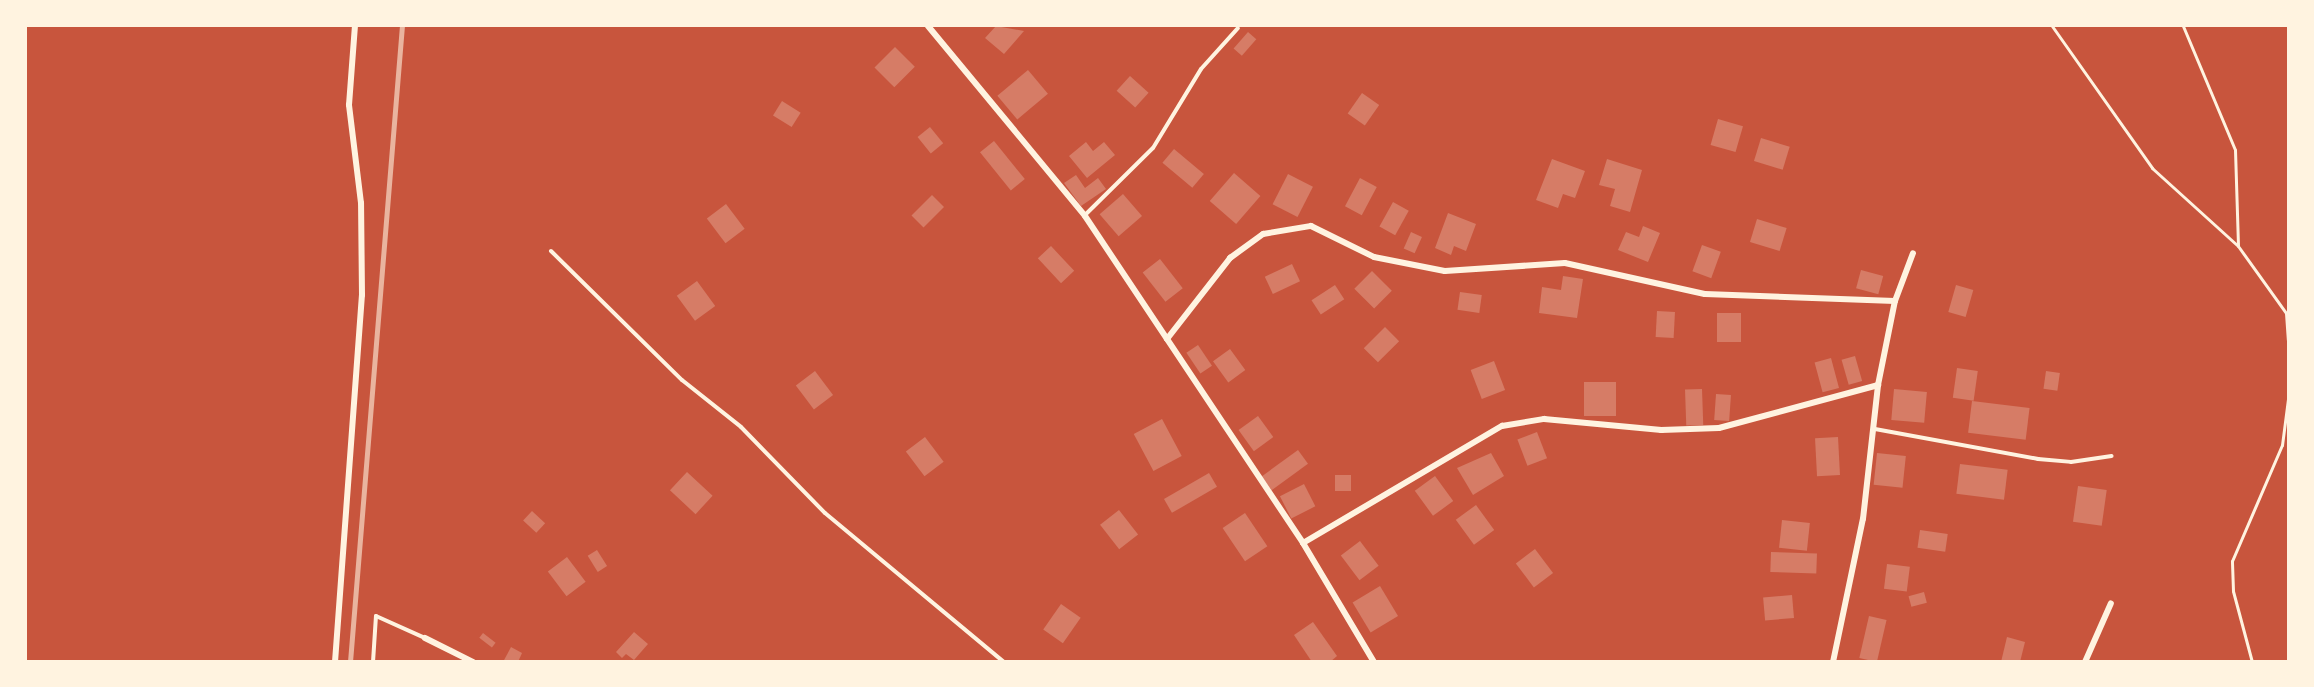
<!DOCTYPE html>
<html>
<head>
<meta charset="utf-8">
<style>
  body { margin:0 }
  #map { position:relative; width:2314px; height:687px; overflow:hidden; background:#c8553d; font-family:Arial,sans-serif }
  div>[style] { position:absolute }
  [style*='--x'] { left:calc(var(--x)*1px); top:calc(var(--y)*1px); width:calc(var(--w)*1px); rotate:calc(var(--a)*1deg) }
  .building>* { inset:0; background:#d67c66; transform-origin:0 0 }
  .path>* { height:3px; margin:-1.5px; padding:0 1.5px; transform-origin:1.5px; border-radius:1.5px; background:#fff3e0 }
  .service>* { height:4px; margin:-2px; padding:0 2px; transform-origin:2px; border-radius:2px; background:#fff3e0 }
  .minor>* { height:6px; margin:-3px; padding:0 3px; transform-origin:3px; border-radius:3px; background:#fff3e0 }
  .rail>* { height:4.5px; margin:-2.25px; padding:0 2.25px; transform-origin:2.25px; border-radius:2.25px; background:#e9b49f }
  span { translate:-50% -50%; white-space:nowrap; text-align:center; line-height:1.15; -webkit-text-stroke:4.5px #fff3e0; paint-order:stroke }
  .frame { position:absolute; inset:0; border:27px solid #fff3e0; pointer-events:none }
</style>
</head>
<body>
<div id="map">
  <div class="building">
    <div style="clip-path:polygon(996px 26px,1024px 31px,1004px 54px,985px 38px)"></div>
    <div style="left:1248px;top:32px;width:11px;height:22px;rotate:41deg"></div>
    <div style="left:895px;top:47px;width:28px;height:29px;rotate:45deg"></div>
    <div style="left:1028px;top:70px;width:31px;height:40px;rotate:50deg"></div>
    <div style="left:1130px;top:76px;width:25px;height:20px;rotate:42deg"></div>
    <div style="left:1362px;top:93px;width:21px;height:25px;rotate:35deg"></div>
    <div style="left:782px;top:101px;width:22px;height:17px;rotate:32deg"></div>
    <div style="left:1718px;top:119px;width:26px;height:27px;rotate:16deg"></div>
    <div style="left:930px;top:127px;width:21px;height:16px;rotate:51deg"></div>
    <div style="left:1761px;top:138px;width:30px;height:24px;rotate:17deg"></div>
    <div style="left:994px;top:141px;width:49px;height:18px;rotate:51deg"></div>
    <div style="clip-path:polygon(1086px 142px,1093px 151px,1104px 142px,1115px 155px,1087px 178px,1069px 156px)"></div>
    <div style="left:1174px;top:149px;width:39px;height:18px;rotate:40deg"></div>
    <div style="clip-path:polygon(1552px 159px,1585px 171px,1575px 198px,1563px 194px,1558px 208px,1536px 200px)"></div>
    <div style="clip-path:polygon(1607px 159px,1642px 170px,1630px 212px,1610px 206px,1615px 189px,1599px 185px)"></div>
    <div style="left:1234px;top:173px;width:35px;height:37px;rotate:41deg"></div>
    <div style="left:1288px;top:174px;width:28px;height:34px;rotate:27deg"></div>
    <div style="clip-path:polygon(1076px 175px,1085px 188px,1098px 178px,1106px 189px,1081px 206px,1064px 183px)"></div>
    <div style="left:1360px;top:178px;width:19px;height:32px;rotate:28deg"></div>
    <div style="left:1123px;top:194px;width:29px;height:31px;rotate:49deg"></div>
    <div style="left:932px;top:195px;width:17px;height:29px;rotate:45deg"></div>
    <div style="left:1393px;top:202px;width:18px;height:28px;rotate:29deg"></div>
    <div style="left:726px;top:204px;width:31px;height:24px;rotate:53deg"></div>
    <div style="clip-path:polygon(1448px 213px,1476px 224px,1466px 251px,1454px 246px,1451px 255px,1435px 248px)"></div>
    <div style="left:1757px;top:219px;width:31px;height:24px;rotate:17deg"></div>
    <div style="clip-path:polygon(1643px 226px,1660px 233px,1648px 262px,1618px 250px,1626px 232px,1639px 237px)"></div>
    <div style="left:1411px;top:232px;width:12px;height:18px;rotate:24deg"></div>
    <div style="left:1702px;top:245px;width:20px;height:28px;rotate:20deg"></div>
    <div style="left:1051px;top:246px;width:34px;height:18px;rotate:47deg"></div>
    <div style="left:1160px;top:259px;width:37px;height:22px;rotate:52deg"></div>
    <div style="left:1292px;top:264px;width:19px;height:30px;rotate:65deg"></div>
    <div style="left:1861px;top:270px;width:23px;height:19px;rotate:15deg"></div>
    <div style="left:1372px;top:271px;width:28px;height:25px;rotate:45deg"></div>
    <div style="clip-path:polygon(1563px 276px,1583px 279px,1577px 318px,1539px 313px,1542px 287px,1561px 290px)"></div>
    <div style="left:697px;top:281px;width:31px;height:25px;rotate:54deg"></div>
    <div style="left:1335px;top:285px;width:17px;height:28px;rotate:57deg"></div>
    <div style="left:1956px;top:285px;width:18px;height:28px;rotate:16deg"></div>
    <div style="left:1460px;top:292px;width:22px;height:18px;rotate:8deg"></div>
    <div style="left:1657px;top:311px;width:18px;height:26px;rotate:3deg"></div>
    <div style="left:1717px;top:313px;width:24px;height:29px"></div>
    <div style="left:1385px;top:327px;width:20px;height:30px;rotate:45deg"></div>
    <div style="left:1198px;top:345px;width:25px;height:14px;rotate:56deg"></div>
    <div style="left:1230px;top:349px;width:26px;height:21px;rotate:54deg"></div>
    <div style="left:1855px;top:356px;width:26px;height:14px;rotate:74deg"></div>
    <div style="left:1831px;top:358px;width:31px;height:17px;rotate:75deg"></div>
    <div style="left:1494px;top:361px;width:31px;height:25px;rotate:69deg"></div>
    <div style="left:1957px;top:368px;width:21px;height:30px;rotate:8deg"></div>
    <div style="left:815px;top:371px;width:30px;height:24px;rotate:53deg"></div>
    <div style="left:2046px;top:371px;width:14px;height:18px;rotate:8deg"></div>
    <div style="left:1584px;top:382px;width:32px;height:34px"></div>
    <div style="left:1702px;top:389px;width:36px;height:17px;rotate:88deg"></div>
    <div style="left:1894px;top:389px;width:33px;height:31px;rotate:5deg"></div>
    <div style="left:1716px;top:394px;width:15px;height:26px;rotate:4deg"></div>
    <div style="left:1972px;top:401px;width:58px;height:32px;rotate:7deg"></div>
    <div style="left:1258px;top:416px;width:26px;height:24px;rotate:54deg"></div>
    <div style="left:1162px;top:419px;width:42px;height:32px;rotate:62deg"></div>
    <div style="left:1537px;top:432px;width:28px;height:21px;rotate:69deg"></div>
    <div style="left:925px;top:437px;width:31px;height:24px;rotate:53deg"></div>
    <div style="left:1838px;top:437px;width:38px;height:23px;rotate:87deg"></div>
    <div style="left:1298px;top:450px;width:17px;height:45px;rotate:54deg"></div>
    <div style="clip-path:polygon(1491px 453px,1504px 476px,1473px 495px,1457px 468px)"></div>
    <div style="left:1877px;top:453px;width:29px;height:32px;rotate:6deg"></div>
    <div style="left:1960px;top:464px;width:48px;height:30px;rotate:7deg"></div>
    <div style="left:687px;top:472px;width:35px;height:25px;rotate:43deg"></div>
    <div style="left:1209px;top:473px;width:16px;height:52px;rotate:60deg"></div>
    <div style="left:1335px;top:475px;width:16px;height:16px"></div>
    <div style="left:1435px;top:476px;width:31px;height:25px;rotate:54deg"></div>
    <div style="left:1304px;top:484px;width:25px;height:27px;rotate:63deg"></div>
    <div style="left:2078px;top:486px;width:29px;height:36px;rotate:8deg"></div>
    <div style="left:1476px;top:505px;width:31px;height:25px;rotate:54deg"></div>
    <div style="left:1119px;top:510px;width:31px;height:24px;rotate:52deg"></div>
    <div style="left:532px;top:511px;width:18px;height:13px;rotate:43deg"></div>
    <div style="left:1245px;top:513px;width:40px;height:27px;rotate:56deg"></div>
    <div style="left:1782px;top:520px;width:28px;height:28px;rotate:6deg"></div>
    <div style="left:1920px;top:530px;width:28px;height:18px;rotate:8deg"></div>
    <div style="left:1360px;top:541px;width:31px;height:24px;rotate:53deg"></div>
    <div style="left:1535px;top:549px;width:30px;height:24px;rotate:53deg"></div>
    <div style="left:597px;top:550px;width:19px;height:11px;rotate:58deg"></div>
    <div style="left:1771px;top:552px;width:46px;height:20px;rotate:2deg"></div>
    <div style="left:567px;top:557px;width:31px;height:24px;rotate:53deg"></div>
    <div style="left:1887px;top:564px;width:23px;height:25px;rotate:7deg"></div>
    <div style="left:1380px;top:586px;width:35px;height:32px;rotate:59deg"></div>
    <div style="left:1924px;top:592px;width:11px;height:16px;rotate:75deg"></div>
    <div style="left:1792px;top:595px;width:23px;height:29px;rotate:85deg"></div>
    <div style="left:1061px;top:604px;width:24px;height:31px;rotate:35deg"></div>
    <div style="left:1869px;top:616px;width:18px;height:43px;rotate:13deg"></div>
    <div style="clip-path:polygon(1313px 622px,1337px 656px,1330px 662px,1312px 662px,1294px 635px)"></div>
    <div style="clip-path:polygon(634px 632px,648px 644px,634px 660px,626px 654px,622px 658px,616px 652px)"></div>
    <div style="left:483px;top:633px;width:16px;height:6px;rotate:38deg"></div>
    <div style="clip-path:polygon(2007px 637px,2025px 642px,2020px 662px,2001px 662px)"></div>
    <div style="clip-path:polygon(511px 647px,522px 653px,518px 662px,503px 662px)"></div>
  </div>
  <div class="path">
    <div style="--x:2052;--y:26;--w:174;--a:54.8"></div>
    <div style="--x:2152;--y:168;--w:115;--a:42.2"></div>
    <div style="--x:2183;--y:26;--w:134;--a:67.2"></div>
    <div style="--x:2235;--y:150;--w:96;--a:88.2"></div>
    <div style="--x:2238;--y:246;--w:82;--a:54.4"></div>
    <div style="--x:2286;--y:313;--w:27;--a:86"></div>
    <div style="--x:2252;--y:662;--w:73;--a:-105"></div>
    <div style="--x:2233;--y:591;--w:30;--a:-92"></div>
    <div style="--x:2232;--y:561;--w:126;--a:-66.7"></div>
    <div style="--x:2282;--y:445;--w:46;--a:-82.6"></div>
  </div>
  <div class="service">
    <div style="--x:1085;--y:215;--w:95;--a:-44.6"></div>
    <div style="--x:1153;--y:148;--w:92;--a:-58.7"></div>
    <div style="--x:1201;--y:69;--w:55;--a:-47.9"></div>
    <div style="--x:551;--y:251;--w:184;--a:44.6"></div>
    <div style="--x:682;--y:380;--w:75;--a:38.5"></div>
    <div style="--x:741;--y:427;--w:120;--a:45.7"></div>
    <div style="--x:825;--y:513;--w:233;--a:39.8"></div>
    <div style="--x:1875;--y:429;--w:166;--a:10.4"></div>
    <div style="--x:2038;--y:459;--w:33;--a:5"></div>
    <div style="--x:2071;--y:462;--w:41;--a:-8.3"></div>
    <div style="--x:373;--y:662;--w:46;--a:-86.3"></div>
    <div style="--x:376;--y:616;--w:54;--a:24.2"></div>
  </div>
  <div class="minor">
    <div style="--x:928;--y:26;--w:246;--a:50.4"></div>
    <div style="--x:1085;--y:216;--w:393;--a:56.3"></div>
    <div style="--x:1303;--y:543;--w:139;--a:59.2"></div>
    <div style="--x:1167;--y:339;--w:103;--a:-52.1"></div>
    <div style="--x:1230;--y:258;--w:41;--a:-36"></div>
    <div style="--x:1263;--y:234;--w:49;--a:-9.5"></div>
    <div style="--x:1311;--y:226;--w:70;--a:26.2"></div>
    <div style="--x:1374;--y:257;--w:72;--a:11.2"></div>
    <div style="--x:1445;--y:271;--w:120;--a:-3.8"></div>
    <div style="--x:1565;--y:263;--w:143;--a:12.5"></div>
    <div style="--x:1705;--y:294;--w:190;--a:2.1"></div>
    <div style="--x:1303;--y:543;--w:231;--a:-30.5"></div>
    <div style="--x:1502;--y:426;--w:43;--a:-9.5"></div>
    <div style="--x:1544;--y:419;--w:118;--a:5.4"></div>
    <div style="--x:1661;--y:430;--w:58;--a:-2"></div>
    <div style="--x:1719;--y:428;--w:165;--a:-15.1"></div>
    <div style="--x:425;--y:638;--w:54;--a:26.6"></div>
    <div style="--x:335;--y:662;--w:368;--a:-85.8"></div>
    <div style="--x:362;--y:295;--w:92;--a:-90.6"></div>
    <div style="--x:361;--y:203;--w:99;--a:-97"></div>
    <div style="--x:349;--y:105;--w:79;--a:-85.7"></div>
    <div style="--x:1833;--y:662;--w:146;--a:-78.2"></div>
    <div style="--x:1863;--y:519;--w:135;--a:-83.6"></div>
    <div style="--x:1878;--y:385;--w:86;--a:-78.6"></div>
    <div style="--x:1895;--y:301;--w:51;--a:-69.4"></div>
    <div style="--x:2085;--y:662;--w:64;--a:-66.2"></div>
  </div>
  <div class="rail">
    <div style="--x:350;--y:662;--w:638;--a:-85.33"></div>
  </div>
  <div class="frame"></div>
</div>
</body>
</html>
